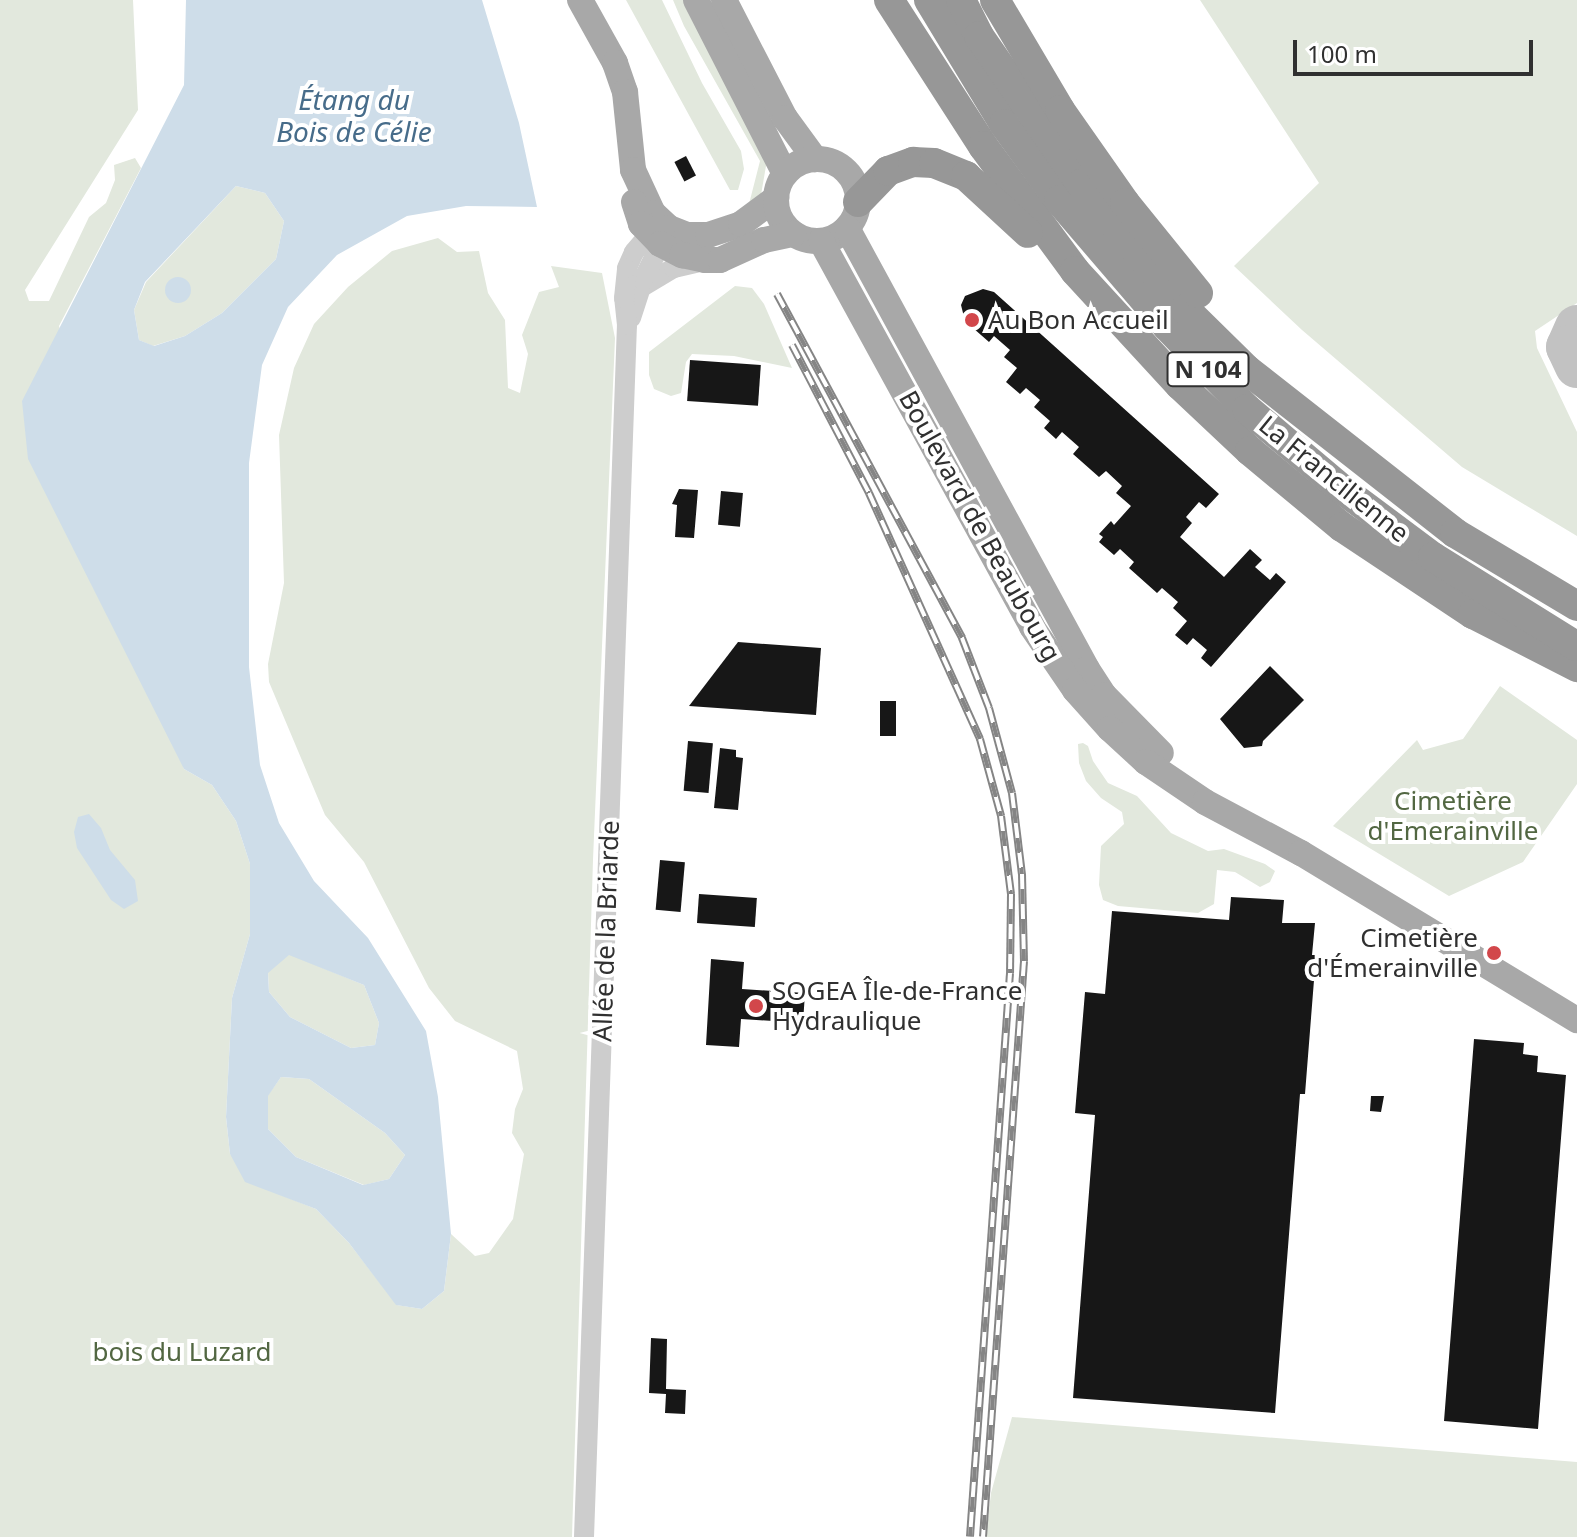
<!DOCTYPE html>
<html>
<head>
<meta charset="utf-8">
<style>
  body { margin:0 }
  #map { position:relative; width:1577px; height:1537px; overflow:hidden; background:#fff; font-family:"Noto Sans",sans-serif }
  div>[style] { position:absolute }
  [style*='--x'] { left:calc(var(--x)*1px); top:calc(var(--y)*1px); width:calc(var(--w)*1px); rotate:calc(var(--a)*1deg) }
  .green>* { inset:0; background:#e2e8dd }
  .water>* { inset:0; background:#cedde9 }
  .round { border-radius:50% }
  .taxiway>* { height:44px; margin:-22px; padding:0 22px; transform-origin:22px; border-radius:22px; background:#c2c2c2 }
  .building>* { inset:0; background:#171717; transform-origin:0 0 }
  .minor>* { height:20px; margin:-10px; padding:0 10px; transform-origin:10px; border-radius:10px; background:#cdcdcd }
  .major>* { height:26px; margin:-13px; padding:0 13px; transform-origin:13px; border-radius:13px; background:#a8a8a8 }
  .major>.ring { margin:-13px; padding:0; box-sizing:content-box; background:none; border:26px solid #a8a8a8; border-radius:50% }
  .highway>* { height:30px; margin:-15px; padding:0 15px; transform-origin:15px; border-radius:15px; background:#979797 }
  .rail>* { height:8px; margin-top:-4px; transform-origin:0; background:repeating-linear-gradient(90deg,#fff 0 15px,#858585 0 30px); box-sizing:border-box; border-block:2px solid #858585 }
  .dots>* { width:22px; height:22px; translate:-50% -50%; box-sizing:border-box; border:4px solid #fff; border-radius:50% }
  span { translate:-50% -50%; white-space:nowrap; text-align:center; line-height:1.15; -webkit-text-stroke:8px #fff; paint-order:stroke }
  .shield-label span { padding:2px 6px; background:#fff; border:2px solid; border-radius:6px; -webkit-text-stroke-width:0 }
  .shield-label { font-size:24px; color:#303030; font-weight:700 }
  .poi-label { font-size:26px; color:#303030 }
  .left { translate:0 -50%; text-align:left }
  .right { translate:-100% -50%; text-align:right }
  .street-label { font-size:26px; color:#303030 }
  .park-label { font-size:26px; color:#526742 }
  .water-label { font-size:28px; color:#476c8a; font-style:italic }
  .scale { position:absolute; left:1293px; top:40px; width:240px; height:36px; box-sizing:border-box; border:4px solid #303030; border-top:0; padding-left:10px; font-size:24px; line-height:28px; white-space:nowrap; color:#303030; -webkit-text-stroke:6px #fff; paint-order:stroke }
</style>
</head>
<body>
<div id="map">
  <div class="green">
    <div style="clip-path:polygon(0 0,133px 0,138px 110px,25px 290px,29px 301px,49px 301px,89px 217px,106px 203px,115px 180px,114px 165px,135px 158px,141px 168px,59px 326px,184px 769px,212px 785px,236px 821px,250px 864px,250px 934px,232px 998px,226px 1117px,230px 1154px,281px 1195px,316px 1209px,349px 1243px,397px 1305px,422px 1309px,444px 1291px,451px 1234px,475px 1256px,489px 1253px,513px 1219px,524px 1154px,512px 1133px,515px 1109px,523px 1089px,517px 1051px,455px 1021px,429px 988px,364px 862px,325px 815px,269px 682px,268px 664px,284px 583px,279px 435px,294px 368px,314px 324px,348px 287px,392px 251px,438px 238px,457px 252px,479px 251px,488px 293px,505px 320px,508px 388px,520px 393px,528px 354px,522px 335px,539px 292px,559px 287px,551px 266px,602px 273px,615px 338px,593px 860px,572px 1537px,0 1537px)"></div>
    <div style="clip-path:polygon(626px 0,662px 0,702px 83px,741px 151px,744px 169px,738px 190px,730px 190px)"></div>
    <div style="clip-path:polygon(673px 0,686px 0,767px 160px,761px 195px,749px 204px,760px 161px,684px 26px)"></div>
    <div style="clip-path:polygon(1200px 0,1577px 0,1577px 303px,1535px 331px,1537px 348px,1577px 432px,1577px 536px,1462px 467px,1302px 330px,1234px 266px,1319px 183px)"></div>
    <div style="clip-path:polygon(236px 186px,265px 193px,284px 221px,276px 259px,222px 313px,185px 336px,153px 346px,139px 340px,134px 310px,146px 282px)"></div>
    <div style="clip-path:polygon(735px 286px,752px 288px,764px 304px,792px 368px,734px 356px,692px 354px,686px 362px,681px 393px,671px 396px,654px 389px,649px 375px,649px 352px)"></div>
    <div style="clip-path:polygon(1500px 686px,1577px 740px,1577px 784px,1523px 862px,1449px 896px,1333px 826px,1417px 740px,1423px 750px,1463px 739px)"></div>
    <div style="clip-path:polygon(1083px 743px,1088px 746px,1093px 761px,1108px 783px,1137px 796px,1171px 833px,1208px 851px,1224px 849px,1265px 864px,1275px 871px,1270px 882px,1260px 887px,1235px 872px,1217px 870px,1214px 904px,1198px 913px,1118px 906px,1103px 900px,1099px 885px,1101px 846px,1124px 824px,1122px 812px,1101px 798px,1086px 781px,1079px 763px,1078px 744px)"></div>
    <div style="clip-path:polygon(289px 954px,364px 985px,379px 1023px,375px 1045px,351px 1048px,290px 1017px,269px 992px,268px 972px)"></div>
    <div style="clip-path:polygon(281px 1077px,309px 1079px,385px 1133px,405px 1155px,389px 1179px,364px 1185px,296px 1157px,268px 1129px,268px 1095px)"></div>
    <div style="clip-path:polygon(1012px 1417px,1577px 1462px,1577px 1537px,986px 1537px,991px 1493px)"></div>
  </div>
  <div class="water">
    <div style="clip-path:polygon(evenodd,186px 0,482px 0,519px 123px,537px 207px,466px 206px,407px 216px,337px 255px,288px 307px,262px 365px,249px 463px,249px 667px,260px 765px,279px 823px,314px 881px,368px 938px,426px 1031px,438px 1097px,451px 1234px,444px 1291px,422px 1309px,396px 1305px,349px 1243px,316px 1209px,245px 1182px,230px 1154px,226px 1117px,232px 998px,250px 934px,250px 864px,236px 821px,212px 785px,184px 769px,28px 459px,22px 401px,184px 85px,186px 0,236px 186px,265px 193px,284px 221px,276px 259px,222px 313px,185px 336px,154px 346px,139px 340px,134px 310px,145px 282px,236px 186px,186px 0,289px 955px,364px 985px,379px 1023px,375px 1045px,351px 1048px,290px 1017px,269px 992px,268px 973px,289px 955px,186px 0,281px 1077px,309px 1079px,385px 1133px,405px 1155px,389px 1179px,363px 1185px,296px 1157px,268px 1129px,268px 1096px,281px 1077px)"></div>
    <div class="round" style="left:165px;top:277px;width:26px;height:26px"></div>
    <div style="clip-path:polygon(89px 814px,101px 828px,110px 850px,135px 880px,138px 901px,124px 909px,111px 900px,77px 848px,74px 832px,78px 817px)"></div>
  </div>
  <div class="taxiway">
    <div style="--x:1577;--y:327;--w:22;--a:114"></div>
    <div style="--x:1568;--y:347;--w:21;--a:65"></div>
  </div>
  <div class="building">
    <div style="left:686px;top:156px;width:22px;height:13px;rotate:63deg"></div>
    <div style="clip-path:polygon(983px 289px,994px 292px,1219px 494px,1206px 508px,1199px 502px,1186px 517px,1192px 523px,1180px 537px,1224px 577px,1250px 549px,1262px 560px,1255px 567px,1270px 580px,1276px 573px,1286px 582px,1211px 667px,1201px 658px,1207px 650px,1193px 638px,1187px 645px,1175px 635px,1187px 621px,1173px 608px,1178px 602px,1162px 588px,1157px 593px,1129px 568px,1134px 562px,1120px 549px,1114px 555px,1099px 542px,1103px 537px,1099px 534px,1111px 521px,1114px 525px,1131px 506px,1116px 493px,1122px 486px,1106px 471px,1099px 477px,1073px 454px,1079px 447px,1062px 432px,1056px 439px,1044px 428px,1050px 421px,1034px 407px,1040px 400px,1026px 388px,1020px 394px,1006px 382px,1017px 368px,1004px 357px,1010px 350px,994px 336px,989px 342px,965px 321px,961px 305px,965px 296px)"></div>
    <div style="left:690px;top:360px;width:71px;height:41px;rotate:4deg"></div>
    <div style="clip-path:polygon(679px 489px,698px 490px,694px 538px,675px 537px,677px 505px,672px 504px)"></div>
    <div style="left:721px;top:491px;width:22px;height:34px;rotate:5deg"></div>
    <div style="clip-path:polygon(738px 642px,821px 648px,816px 715px,689px 706px)"></div>
    <div style="clip-path:polygon(1270px 666px,1304px 700px,1263px 741px,1262px 746px,1244px 748px,1220px 719px)"></div>
    <div style="left:880px;top:701px;width:16px;height:35px"></div>
    <div style="left:688px;top:741px;width:25px;height:50px;rotate:5deg"></div>
    <div style="clip-path:polygon(720px 748px,736px 750px,736px 757px,743px 758px,738px 810px,714px 808px)"></div>
    <div style="left:660px;top:860px;width:25px;height:50px;rotate:5deg"></div>
    <div style="left:699px;top:894px;width:58px;height:29px;rotate:4deg"></div>
    <div style="clip-path:polygon(1231px 897px,1284px 900px,1282px 923px,1315px 923px,1312px 955px,1316px 955px,1305px 1094px,1300px 1094px,1275px 1413px,1073px 1398px,1095px 1115px,1075px 1113px,1085px 992px,1105px 994px,1112px 911px,1229px 920px)"></div>
    <div style="clip-path:polygon(711px 959px,744px 962px,742px 989px,805px 993px,803px 1023px,741px 1019px,739px 1047px,706px 1045px)"></div>
    <div style="clip-path:polygon(1474px 1039px,1524px 1043px,1523px 1054px,1538px 1056px,1537px 1072px,1566px 1075px,1538px 1429px,1444px 1421px)"></div>
    <div style="clip-path:polygon(1371px 1096px,1384px 1096px,1381px 1112px,1370px 1111px)"></div>
    <div style="clip-path:polygon(651px 1338px,667px 1339px,666px 1389px,686px 1390px,685px 1414px,665px 1413px,666px 1394px,649px 1393px)"></div>
  </div>
  <div class="minor">
    <div style="--x:642;--y:287;--w:37;--a:-31"></div>
    <div style="--x:674;--y:268;--w:31;--a:-13"></div>
    <div style="--x:631;--y:318;--w:40;--a:-72"></div>
    <div style="--x:643;--y:280;--w:52;--a:-63.9"></div>
    <div style="--x:584;--y:1537;--w:1213;--a:-87.97"></div>
    <div style="--x:627;--y:325;--w:27;--a:-96"></div>
    <div style="--x:624;--y:298;--w:30;--a:-84"></div>
    <div style="--x:627;--y:268;--w:17;--a:-66"></div>
    <div style="--x:634;--y:252;--w:23;--a:-49"></div>
    <div style="--x:649;--y:235;--w:13;--a:-18"></div>
  </div>
  <div class="major">
    <div style="--x:580;--y:0;--w:72;--a:60.9"></div>
    <div style="--x:615;--y:63;--w:31;--a:71"></div>
    <div style="--x:625;--y:92;--w:78;--a:84.1"></div>
    <div style="--x:633;--y:170;--w:47;--a:65.1"></div>
    <div style="--x:653;--y:213;--w:22;--a:43"></div>
    <div style="--x:669;--y:228;--w:19;--a:21"></div>
    <div style="--x:687;--y:235;--w:21;--a:0"></div>
    <div style="--x:708;--y:235;--w:35;--a:-18"></div>
    <div style="--x:741;--y:224;--w:44;--a:-36.6"></div>
    <div style="--x:696;--y:0;--w:195;--a:62.9"></div>
    <div style="--x:724;--y:0;--w:133;--a:62.7"></div>
    <div style="--x:785;--y:118;--w:51;--a:53.8"></div>
    <div class="ring" style="left:776px;top:159px;width:56px;height:56px"></div>
    <div style="--x:634;--y:202;--w:23;--a:72"></div>
    <div style="--x:641;--y:224;--w:28;--a:46"></div>
    <div style="--x:660;--y:244;--w:25;--a:27"></div>
    <div style="--x:682;--y:255;--w:24;--a:12"></div>
    <div style="--x:705;--y:260;--w:15;--a:0"></div>
    <div style="--x:720;--y:260;--w:48;--a:-24.4"></div>
    <div style="--x:764;--y:240;--w:30;--a:-12"></div>
    <div style="--x:847;--y:228;--w:502;--a:61.44"></div>
    <div style="--x:1087;--y:669;--w:31;--a:57"></div>
    <div style="--x:1104;--y:695;--w:81;--a:45.5"></div>
    <div style="--x:821;--y:241;--w:440;--a:61.3"></div>
    <div style="--x:1032;--y:627;--w:76;--a:55.7"></div>
    <div style="--x:1075;--y:690;--w:52;--a:48.1"></div>
    <div style="--x:1110;--y:729;--w:49;--a:42.5"></div>
    <div style="--x:1146;--y:762;--w:71;--a:34.1"></div>
    <div style="--x:1205;--y:802;--w:109;--a:28"></div>
    <div style="--x:1301;--y:853;--w:323;--a:31.2"></div>
  </div>
  <div class="highway">
    <div style="--x:889;--y:0;--w:174;--a:57.2"></div>
    <div style="--x:983;--y:146;--w:155;--a:53.6"></div>
    <div style="--x:1075;--y:271;--w:155;--a:47.4"></div>
    <div style="--x:1180;--y:385;--w:96;--a:43.3"></div>
    <div style="--x:1250;--y:451;--w:119;--a:39.6"></div>
    <div style="--x:1342;--y:527;--w:157;--a:33.6"></div>
    <div style="--x:1473;--y:614;--w:117;--a:27"></div>
    <div style="--x:929;--y:0;--w:145;--a:58.8"></div>
    <div style="--x:1004;--y:124;--w:94;--a:54.1"></div>
    <div style="--x:1059;--y:200;--w:166;--a:49.4"></div>
    <div style="--x:1167;--y:326;--w:115;--a:46.1"></div>
    <div style="--x:1247;--y:409;--w:126;--a:40.2"></div>
    <div style="--x:1343;--y:490;--w:112;--a:36.7"></div>
    <div style="--x:1433;--y:557;--w:168;--a:31.9"></div>
    <div style="--x:961;--y:0;--w:40;--a:63.4"></div>
    <div style="--x:979;--y:36;--w:180;--a:55.4"></div>
    <div style="--x:1081;--y:184;--w:163;--a:50.2"></div>
    <div style="--x:1185;--y:309;--w:86;--a:44.5"></div>
    <div style="--x:1246;--y:369;--w:266;--a:38.1"></div>
    <div style="--x:1455;--y:533;--w:142;--a:30.9"></div>
    <div style="--x:995;--y:0;--w:128;--a:59.4"></div>
    <div style="--x:1060;--y:110;--w:113;--a:55"></div>
    <div style="--x:1125;--y:203;--w:116;--a:51"></div>
    <div style="--x:858;--y:202;--w:43;--a:-45.9"></div>
    <div style="--x:888;--y:171;--w:27;--a:-20"></div>
    <div style="--x:913;--y:162;--w:21;--a:3"></div>
    <div style="--x:934;--y:163;--w:35;--a:22"></div>
    <div style="--x:966;--y:176;--w:84;--a:42.6"></div>
  </div>
  <div class="rail">
    <div style="--x:777;--y:294;--w:391;--a:61.7"></div>
    <div style="--x:962;--y:638;--w:75;--a:68.9"></div>
    <div style="--x:989;--y:708;--w:88;--a:74.9"></div>
    <div style="--x:1012;--y:793;--w:82;--a:83"></div>
    <div style="--x:1022;--y:874;--w:87;--a:88.7"></div>
    <div style="--x:1024;--y:961;--w:577;--a:94.07"></div>
    <div style="--x:792;--y:345;--w:167;--a:62.5"></div>
    <div style="--x:869;--y:493;--w:270;--a:65.7"></div>
    <div style="--x:980;--y:739;--w:80;--a:74.7"></div>
    <div style="--x:1001;--y:816;--w:79;--a:82.7"></div>
    <div style="--x:1011;--y:894;--w:79;--a:90.7"></div>
    <div style="--x:1010;--y:973;--w:565;--a:94.06"></div>
  </div>
  <div class="dots">
    <div style="left:972px;top:320px;background:#d2474b"></div>
    <div style="left:1494px;top:953px;background:#d2474b"></div>
    <div style="left:756px;top:1006px;background:#d2474b"></div>
  </div>
  <div class="shield-label">
    <span style="left:1208px;top:369px">N 104</span>
  </div>
  <div class="poi-label">
    <span class="left" style="left:988px;top:320px">Au Bon Accueil</span>
    <span class="right" style="left:1478px;top:953px">Cimetière<br>d'Émerainville</span>
    <span class="left" style="left:772px;top:1006px">SOGEA Île-de-France<br>Hydraulique</span>
  </div>
  <div class="street-label">
    <span style="left:1334px;top:479px;rotate:39deg">La Francilienne</span>
    <span style="left:980px;top:526px;rotate:61deg">Boulevard de Beaubourg</span>
    <span style="left:606px;top:931px;rotate:-88deg">Allée de la Briarde</span>
  </div>
  <div class="park-label">
    <span style="left:1453px;top:816px">Cimetière<br>d'Emerainville</span>
    <span style="left:182px;top:1352px">bois du Luzard</span>
  </div>
  <div class="water-label">
    <span style="left:354px;top:115px">Étang du<br>Bois de Célie</span>
  </div>
  <div class="scale">100 m</div>
</div>
</body>
</html>
